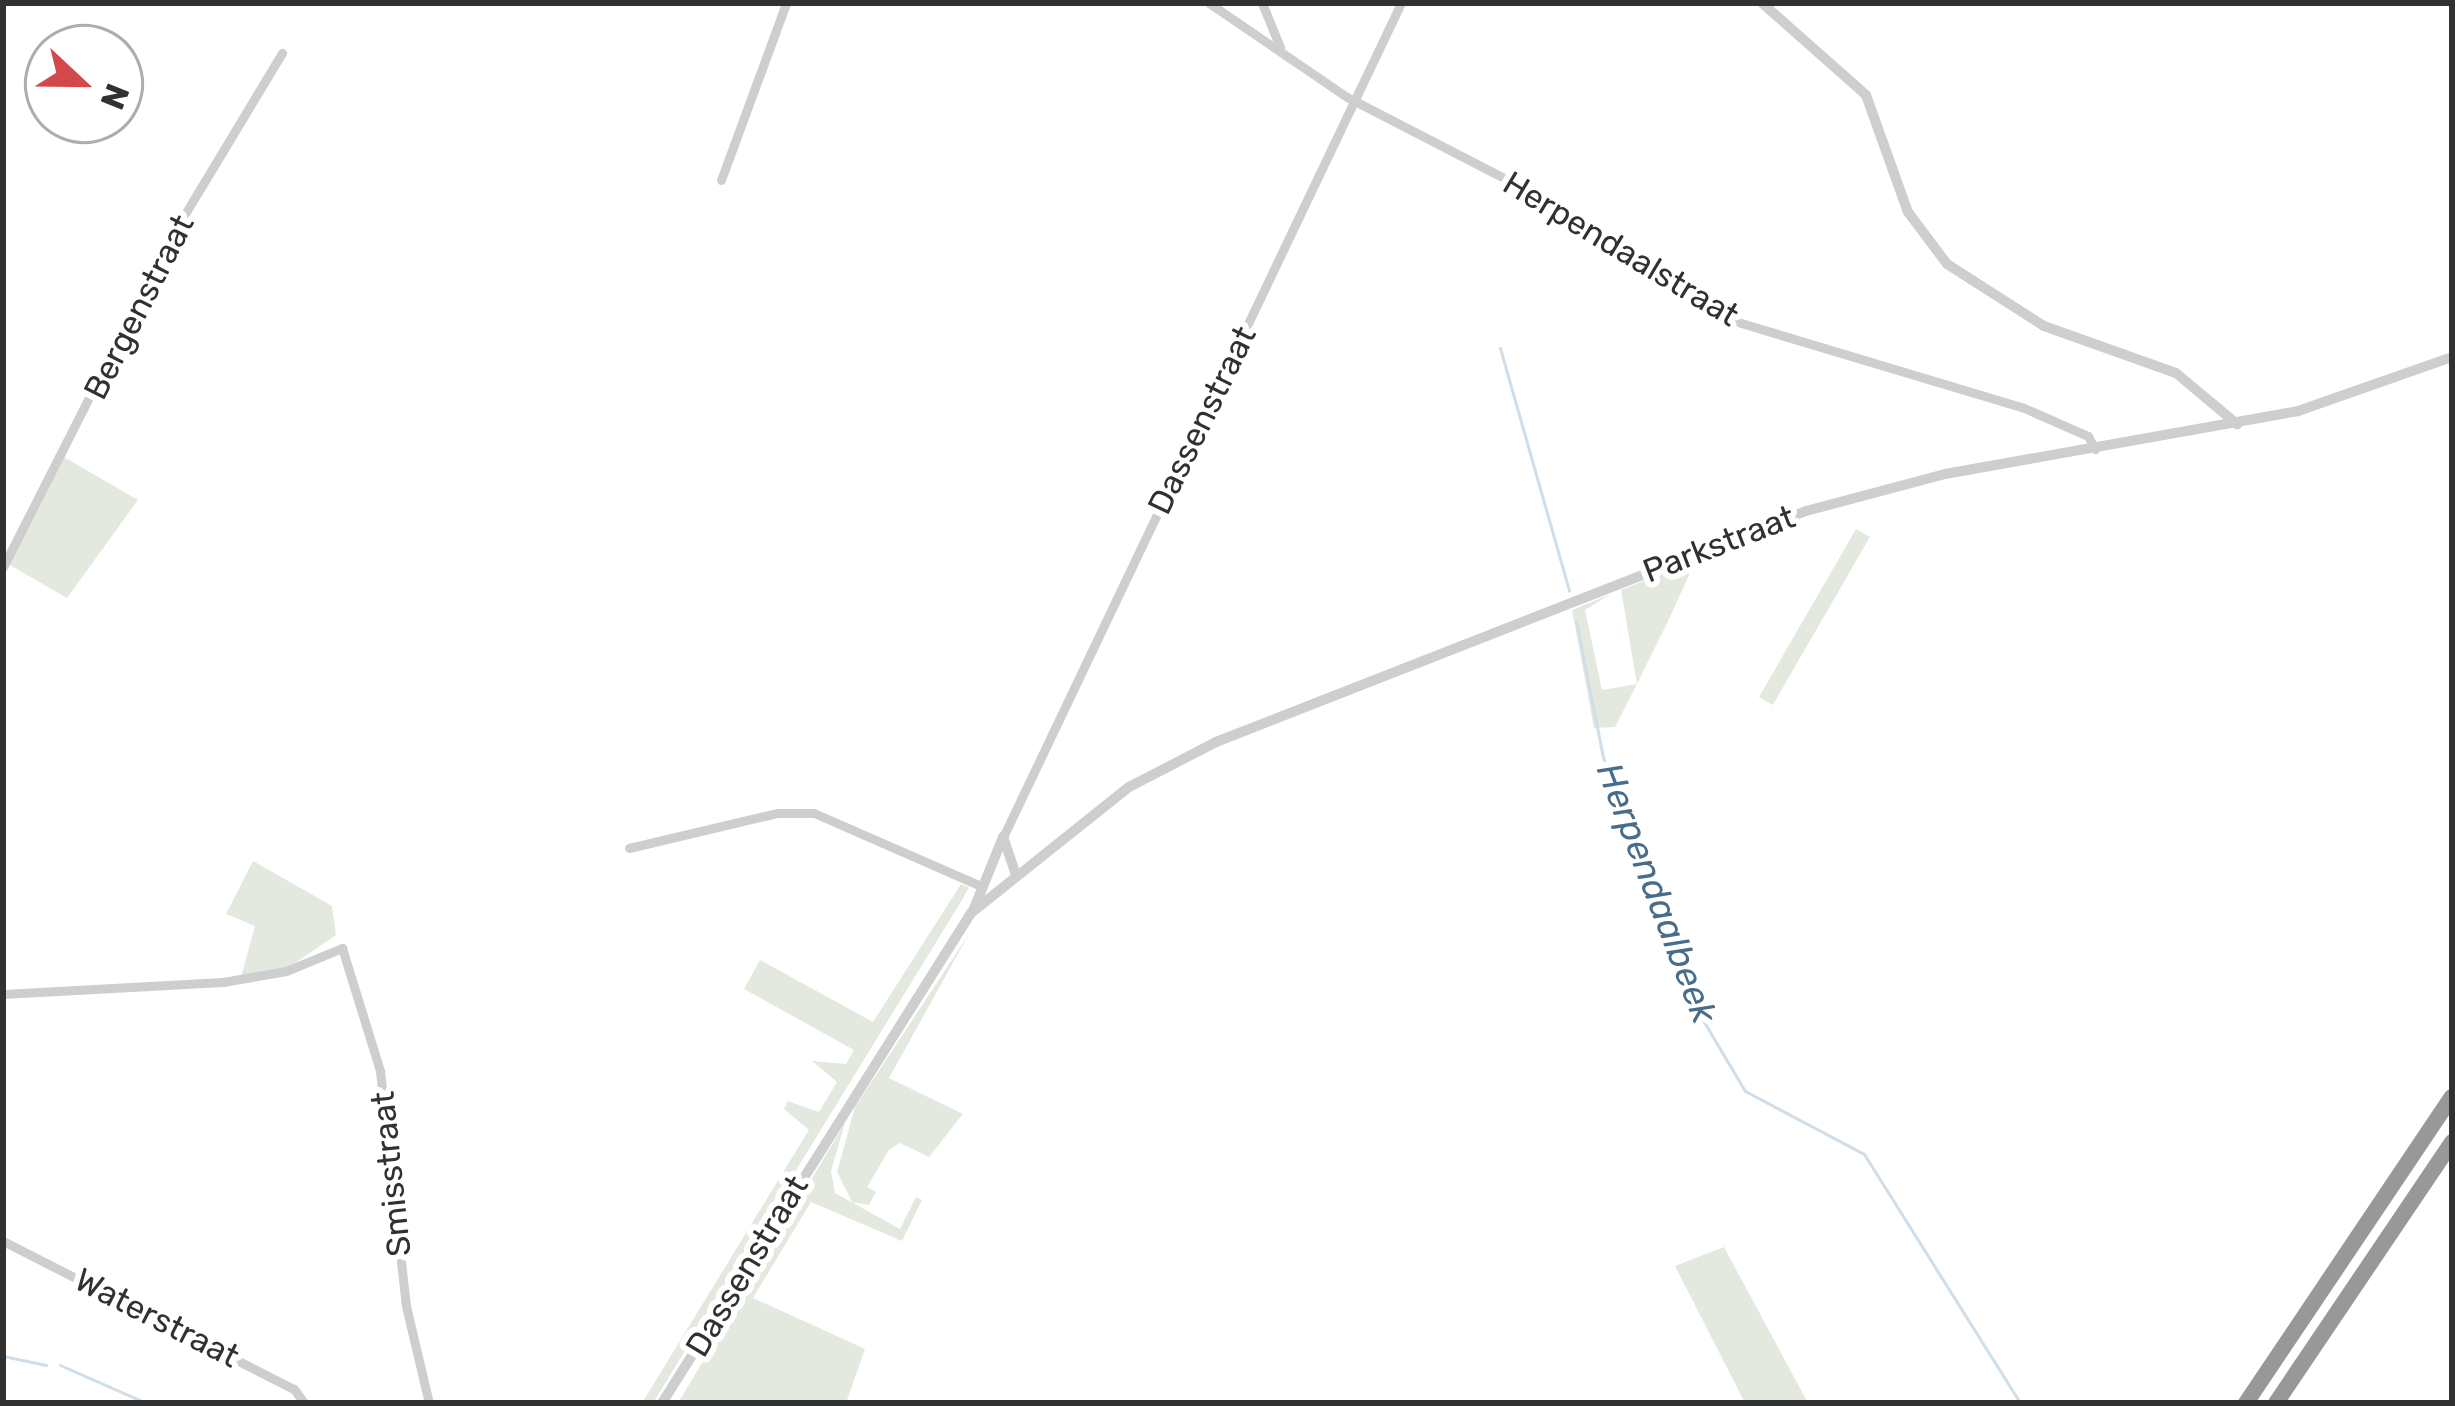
<!DOCTYPE html>
<html>
<head>
<meta charset="utf-8">
<style>
  body { margin:0 }
  #map { position:relative; width:2455px; height:1406px; overflow:hidden; background:#fff; font-family:Rubik,sans-serif }
  div>[style] { position:absolute }
  [style*='--x'] { left:calc(var(--x)*1px); top:calc(var(--y)*1px); width:calc(var(--w)*1px); rotate:calc(var(--a)*1deg) }
  .green>* { inset:0; background:#e3e9de; transform-origin:0 0 }
  .stream>* { height:3px; margin:-1.5px; padding:0 1.5px; transform-origin:1.5px; border-radius:1.5px; background:#cfdee9 }
  .minor>* { height:9px; margin:-4.5px; padding:0 4.5px; transform-origin:4.5px; border-radius:4.5px; background:#cecece }
  .tertiary>* { height:10px; margin:-5px; padding:0 5px; transform-origin:5px; border-radius:5px; background:#cecece }
  .motorway>* { height:16px; margin:-8px; padding:0 8px; transform-origin:8px; border-radius:8px; background:#989898 }
  span { translate:-50% -50%; white-space:nowrap; text-align:center; line-height:1.15; -webkit-text-stroke:12px #fff; paint-order:stroke }
  .street-label { font-size:33px; color:#313131 }
  .water-label { font-size:36px; color:#476d8b; font-style:italic }
  .frame { position:absolute; inset:0; border:6px solid #313131; pointer-events:none }
  .north { position:absolute; left:24px; top:24px; width:120px; height:120px; box-sizing:border-box; background:#fff; border:3px solid #adadad; border-radius:50%; rotate:112deg; font-size:33px; font-weight:700; line-height:48px; text-align:center; color:#313131 }
  .north::after { content:''; display:block; margin:auto; width:42px; height:54px; background:#d3484b; clip-path:polygon(50% 0,100% 100%,50% 72%,0 100%) }
</style>
</head>
<body>
<div id="map">
  <div class="green">
    <div style="clip-path:polygon(64px 457px,138px 500px,67px 598px,8px 564px)"></div>
    <div style="left:1856px;top:529px;width:16px;height:194px;rotate:30deg"></div>
    <div style="clip-path:polygon(1696px 560px,1668px 621px,1637px 684px,1615px 727px,1594px 728px,1572px 610px,1611px 594px,1585px 610px,1602px 690px,1637px 684px,1621px 590px)"></div>
    <div style="clip-path:polygon(253px 861px,332px 906px,336px 935px,288px 968px,241px 977px,255px 926px,226px 914px)"></div>
    <div style="clip-path:polygon(961px 884px,969px 887px,962px 900px,653px 1403px,642px 1403px,809px 1130px,784px 1109px,788px 1101px,819px 1112px,837px 1082px,812px 1061px,846px 1064px,854px 1050px,744px 989px,760px 960px,873px 1022px)"></div>
    <div style="clip-path:polygon(969px 934px,889px 1078px,963px 1114px,929px 1157px,900px 1143px,889px 1150px,867px 1187px,876px 1192px,869px 1205px,852px 1202px,837px 1172px,855px 1107px)"></div>
    <div style="clip-path:polygon(845px 1123px,831px 1171px,835px 1193px,900px 1229px,916px 1197px,922px 1200px,902px 1241px,811px 1202px,753px 1298px,865px 1349px,846px 1403px,678px 1403px)"></div>
    <div style="clip-path:polygon(1724px 1247px,1808px 1403px,1745px 1403px,1675px 1266px)"></div>
  </div>
  <div class="stream">
    <div style="--x:1500;--y:348;--w:252;--a:74.1"></div>
    <div style="--x:1576;--y:621;--w:139;--a:78.8"></div>
    <div style="--x:1603;--y:757;--w:258;--a:70.1"></div>
    <div style="--x:1691;--y:1000;--w:106;--a:59.3"></div>
    <div style="--x:1745;--y:1091;--w:135;--a:27.9"></div>
    <div style="--x:1864;--y:1154;--w:294;--a:57.9"></div>
    <div style="--x:3;--y:1356;--w:44;--a:11.8"></div>
    <div style="--x:60;--y:1365;--w:94;--a:23.8"></div>
  </div>
  <div class="minor">
    <div style="--x:1209;--y:3;--w:167;--a:34.3"></div>
    <div style="--x:1347;--y:97;--w:246;--a:27.3"></div>
    <div style="--x:1566;--y:210;--w:110;--a:36.1"></div>
    <div style="--x:1655;--y:275;--w:98;--a:29.2"></div>
    <div style="--x:1741;--y:323;--w:295;--a:16.7"></div>
    <div style="--x:2024;--y:408;--w:70;--a:23.6"></div>
    <div style="--x:2088;--y:436;--w:15;--a:62"></div>
    <div style="--x:1262;--y:3;--w:48;--a:67.8"></div>
    <div style="--x:721;--y:180;--w:189;--a:-69.8"></div>
    <div style="--x:3;--y:567;--w:364;--a:-63.1"></div>
    <div style="--x:168;--y:242;--w:221;--a:-58.9"></div>
    <div style="--x:1003;--y:837;--w:924;--a:-64.49"></div>
    <div style="--x:629;--y:848;--w:152;--a:-13.3"></div>
    <div style="--x:777;--y:813;--w:37;--a:0"></div>
    <div style="--x:814;--y:813;--w:180;--a:23.6"></div>
    <div style="--x:3;--y:994;--w:220;--a:-3.1"></div>
    <div style="--x:223;--y:982;--w:64;--a:-9.9"></div>
    <div style="--x:286;--y:971;--w:61;--a:-22.3"></div>
    <div style="--x:342;--y:948;--w:129;--a:72.8"></div>
    <div style="--x:380;--y:1071;--w:236;--a:83.7"></div>
    <div style="--x:406;--y:1306;--w:100;--a:76.7"></div>
    <div style="--x:3;--y:1241;--w:326;--a:27"></div>
    <div style="--x:294;--y:1389;--w:17;--a:54"></div>
  </div>
  <div class="tertiary">
    <div style="--x:1762;--y:3;--w:139;--a:41.5"></div>
    <div style="--x:1866;--y:95;--w:124;--a:70.3"></div>
    <div style="--x:1908;--y:212;--w:65;--a:53.1"></div>
    <div style="--x:1947;--y:264;--w:115;--a:32.6"></div>
    <div style="--x:2044;--y:326;--w:140;--a:19.6"></div>
    <div style="--x:2176;--y:373;--w:80;--a:39.9"></div>
    <div style="--x:1003;--y:837;--w:37;--a:71"></div>
    <div style="--x:973;--y:911;--w:80;--a:-67.9"></div>
    <div style="--x:662;--y:1403;--w:579;--a:-57.76"></div>
    <div style="--x:971;--y:913;--w:202;--a:-38.6"></div>
    <div style="--x:1129;--y:787;--w:98;--a:-27.3"></div>
    <div style="--x:1216;--y:742;--w:634;--a:-21.38"></div>
    <div style="--x:1806;--y:511;--w:144;--a:-14.9"></div>
    <div style="--x:1945;--y:474;--w:359;--a:-10.1"></div>
    <div style="--x:2298;--y:411;--w:163;--a:-19.3"></div>
  </div>
  <div class="motorway">
    <div style="--x:2246;--y:1403;--w:369;--a:-56.1"></div>
    <div style="--x:2276;--y:1403;--w:315;--a:-56"></div>
  </div>
  <div class="street-label">
    <span style="left:1621px;top:249px;rotate:31deg">Herpendaalstraat</span>
    <span style="left:139px;top:307px;rotate:-63deg">Bergenstraat</span>
    <span style="left:1202px;top:420px;rotate:-64deg">Dassenstraat</span>
    <span style="left:1719px;top:544px;rotate:-21deg">Parkstraat</span>
    <span style="left:391px;top:1174px;rotate:-96deg">Smisstraat</span>
    <span style="left:747px;top:1266px;rotate:-59deg">Dassenstraat</span>
    <span style="left:157px;top:1318px;rotate:27deg">Waterstraat</span>
  </div>
  <div class="water-label">
    <span style="left:1657px;top:893px;rotate:69deg">Herpendaalbeek</span>
  </div>
  <div class="frame"></div>
  <div class="north">N</div>
</div>
</body>
</html>
